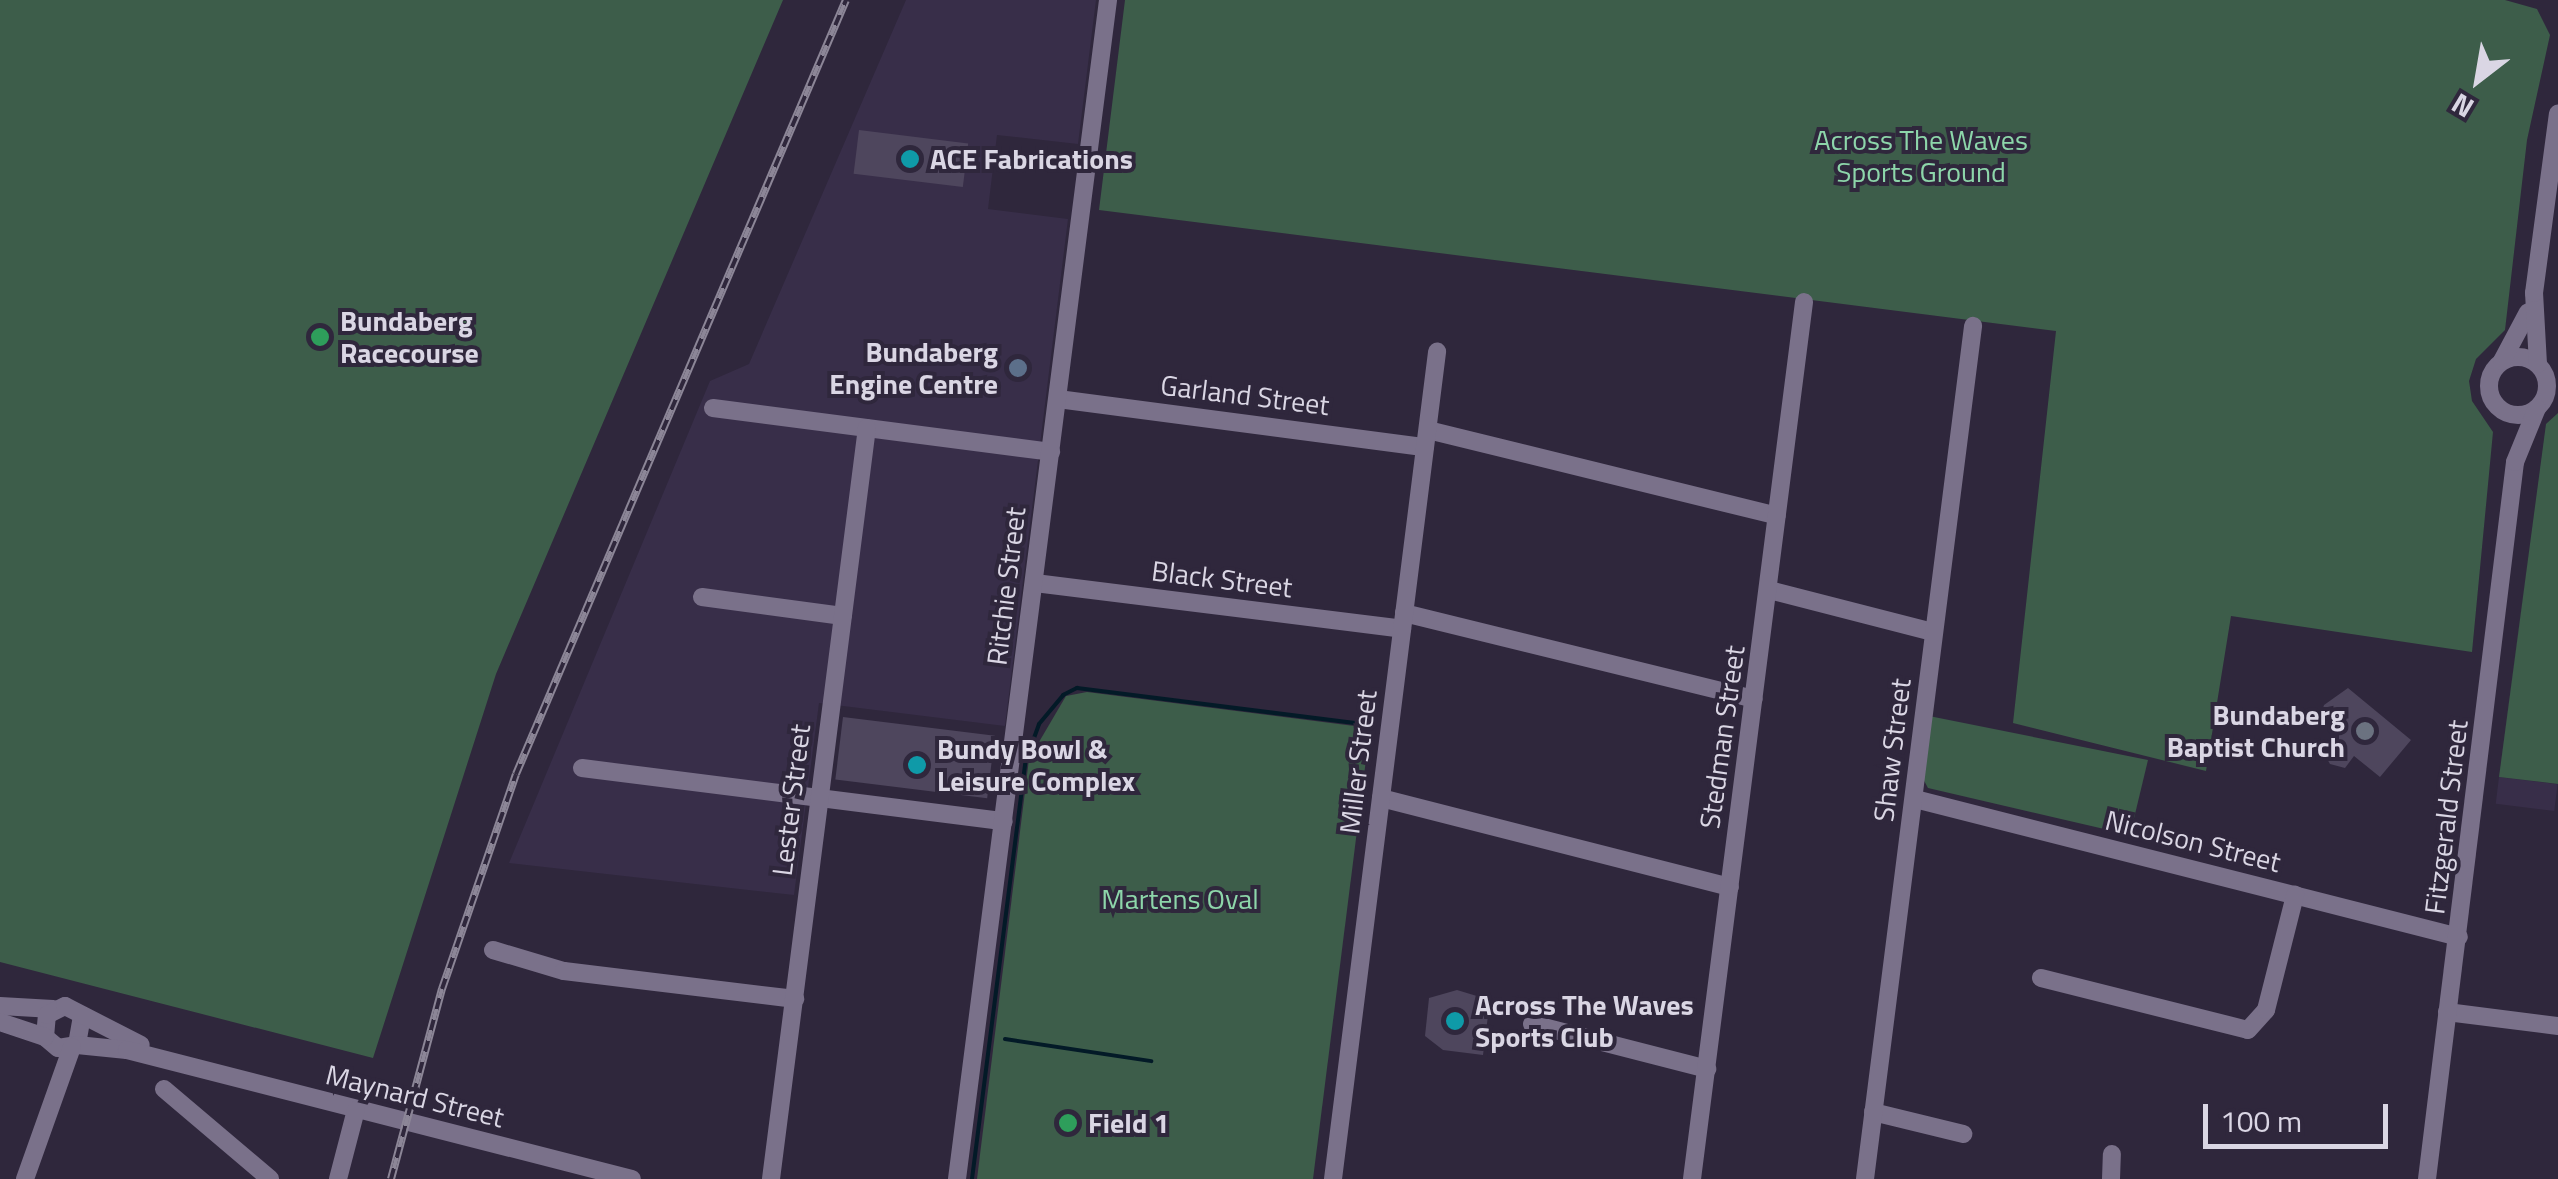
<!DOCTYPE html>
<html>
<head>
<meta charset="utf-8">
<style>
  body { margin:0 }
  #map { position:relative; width:2558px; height:1179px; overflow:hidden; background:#2f273c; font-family:"Titillium Web",sans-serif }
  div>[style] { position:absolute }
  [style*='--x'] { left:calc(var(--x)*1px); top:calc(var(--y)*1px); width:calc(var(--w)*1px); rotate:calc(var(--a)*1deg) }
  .built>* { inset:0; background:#382e49; transform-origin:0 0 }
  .green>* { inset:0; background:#3d5d4a }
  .stream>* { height:4px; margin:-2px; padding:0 2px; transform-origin:2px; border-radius:2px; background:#031a27 }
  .building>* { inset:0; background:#4e465d; transform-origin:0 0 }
  .minor>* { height:18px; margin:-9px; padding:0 9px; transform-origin:9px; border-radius:9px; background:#7a718a }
  .minor>.ring { margin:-9px; padding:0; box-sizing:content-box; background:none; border:18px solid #7a718a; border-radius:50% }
  .rail>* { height:8px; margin-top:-4px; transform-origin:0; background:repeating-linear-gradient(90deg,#2f273c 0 11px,#8c8697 0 22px); box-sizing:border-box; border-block:2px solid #8c8697 }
  .dots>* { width:28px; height:28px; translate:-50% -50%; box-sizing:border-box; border:5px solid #2f273c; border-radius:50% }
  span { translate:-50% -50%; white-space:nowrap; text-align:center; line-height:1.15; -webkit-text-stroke:8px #2f273c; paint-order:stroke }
  .park-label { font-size:28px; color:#8dd6aa }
  .poi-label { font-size:28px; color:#dad6e4; font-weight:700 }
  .left { translate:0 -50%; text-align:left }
  .right { translate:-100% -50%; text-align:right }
  .street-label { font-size:28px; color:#dad6e4 }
  .north { position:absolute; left:2428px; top:30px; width:100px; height:100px; -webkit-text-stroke:8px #2f273c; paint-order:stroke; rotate:211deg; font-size:28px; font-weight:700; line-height:40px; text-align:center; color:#dad6e4 }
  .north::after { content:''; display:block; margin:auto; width:35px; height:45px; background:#dad6e4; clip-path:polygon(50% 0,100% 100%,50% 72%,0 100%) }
  .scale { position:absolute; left:2203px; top:1104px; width:185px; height:45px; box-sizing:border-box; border:5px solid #dad6e4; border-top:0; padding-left:12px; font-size:30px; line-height:35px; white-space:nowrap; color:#dad6e4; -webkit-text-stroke:8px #2f273c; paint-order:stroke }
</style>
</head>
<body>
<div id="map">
  <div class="built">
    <div style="clip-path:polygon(906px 0,1096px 0,1078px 144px,997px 135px,988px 209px,1068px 219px,1005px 726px,819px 703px,794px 895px,509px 863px,710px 381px,749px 364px)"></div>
    <div style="left:2499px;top:777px;width:59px;height:27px;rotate:7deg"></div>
  </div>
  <div class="green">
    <div style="clip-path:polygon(0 0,783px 0,496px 674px,373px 1058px,0 962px)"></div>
    <div style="clip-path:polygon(1125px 0,2505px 0,2537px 9px,2550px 35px,2527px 140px,2505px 330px,2476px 359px,2469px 381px,2472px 401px,2493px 432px,2472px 652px,2231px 616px,2206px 771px,2013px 723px,2056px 331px,1099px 210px)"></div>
    <div style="clip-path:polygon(2558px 413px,2558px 784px,2499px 777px,2546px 424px)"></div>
    <div style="clip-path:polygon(1087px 692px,1370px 728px,1313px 1179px,977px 1179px,1029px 759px,1066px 696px)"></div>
    <div style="clip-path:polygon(1929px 716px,2148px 760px,2130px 835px,1928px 788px,1921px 775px)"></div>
  </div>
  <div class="stream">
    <div style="--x:1005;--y:1039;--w:148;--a:8.6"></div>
    <div style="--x:972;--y:1179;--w:422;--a:-82.7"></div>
    <div style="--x:1026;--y:760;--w:38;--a:-70"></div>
    <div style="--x:1039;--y:724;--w:38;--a:-50"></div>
    <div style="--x:1063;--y:695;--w:16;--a:-27"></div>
    <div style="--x:1077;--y:688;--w:296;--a:7.2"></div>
  </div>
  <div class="building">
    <div style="left:859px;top:130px;width:110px;height:44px;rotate:7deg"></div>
    <div style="clip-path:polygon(2348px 688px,2411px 740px,2380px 777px,2354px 756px,2345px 768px,2330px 764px,2323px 752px,2336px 735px,2319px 721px,2324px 705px)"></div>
    <div style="left:843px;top:717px;width:153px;height:63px;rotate:7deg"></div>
    <div style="clip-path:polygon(1457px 990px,1490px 1000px,1483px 1055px,1443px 1050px,1425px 1036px,1429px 998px)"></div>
  </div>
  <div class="minor">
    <div class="ring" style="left:2489px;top:357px;width:40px;height:40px"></div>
    <div style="--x:2502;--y:361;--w:55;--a:-62"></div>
    <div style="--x:2538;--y:364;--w:71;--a:-93.2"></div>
    <div style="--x:2534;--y:293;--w:181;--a:-82.4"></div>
    <div style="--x:1058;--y:399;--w:370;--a:7.5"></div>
    <div style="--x:713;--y:408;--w:341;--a:7.4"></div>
    <div style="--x:1428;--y:430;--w:359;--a:13.8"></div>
    <div style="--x:1035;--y:583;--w:370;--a:7.1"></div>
    <div style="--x:1769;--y:590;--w:169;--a:14.4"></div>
    <div style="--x:702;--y:597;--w:142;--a:7.7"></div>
    <div style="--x:1404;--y:613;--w:360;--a:13.8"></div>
    <div style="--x:582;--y:768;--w:425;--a:7.2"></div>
    <div style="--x:1381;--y:798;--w:360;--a:14.3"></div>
    <div style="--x:1915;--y:799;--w:561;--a:14.23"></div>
    <div style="--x:493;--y:950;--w:74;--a:16.5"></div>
    <div style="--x:564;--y:971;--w:233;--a:6.9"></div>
    <div style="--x:2041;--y:978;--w:213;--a:14.1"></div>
    <div style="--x:2248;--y:1030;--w:27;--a:-48"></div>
    <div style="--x:2266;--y:1010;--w:119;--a:-75.8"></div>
    <div style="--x:0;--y:1006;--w:53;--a:3.2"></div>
    <div style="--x:2447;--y:1012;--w:112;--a:7.2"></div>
    <div style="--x:82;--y:1016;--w:29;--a:100"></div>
    <div style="--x:77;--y:1045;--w:19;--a:171"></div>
    <div style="--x:58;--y:1048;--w:17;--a:-140"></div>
    <div style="--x:45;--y:1037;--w:22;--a:-85"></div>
    <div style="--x:47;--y:1015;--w:20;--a:-27"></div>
    <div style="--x:65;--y:1006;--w:85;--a:27.2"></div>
    <div style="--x:0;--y:1022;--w:47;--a:18.4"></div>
    <div style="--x:1532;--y:1024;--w:181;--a:14.4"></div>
    <div style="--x:77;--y:1045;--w:50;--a:5.7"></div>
    <div style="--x:127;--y:1050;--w:521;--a:14.33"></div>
    <div style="--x:164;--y:1089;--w:139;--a:40.3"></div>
    <div style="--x:1873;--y:1112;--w:93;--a:13.7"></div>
    <div style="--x:25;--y:1179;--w:140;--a:-70.4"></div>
    <div style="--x:338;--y:1179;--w:71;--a:-75.4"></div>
    <div style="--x:771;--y:1179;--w:757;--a:-82.72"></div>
    <div style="--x:957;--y:1179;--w:1189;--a:-82.7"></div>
    <div style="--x:1333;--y:1179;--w:834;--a:-82.83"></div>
    <div style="--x:1692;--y:1179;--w:884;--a:-82.72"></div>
    <div style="--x:1865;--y:1179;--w:860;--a:-82.78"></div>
    <div style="--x:2111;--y:1179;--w:25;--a:-88"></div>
    <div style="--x:2427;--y:1179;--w:722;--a:-83"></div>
    <div style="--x:2515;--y:462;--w:58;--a:-67.8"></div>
  </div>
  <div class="rail">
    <div style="--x:391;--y:1179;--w:197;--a:-75"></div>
    <div style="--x:442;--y:989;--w:227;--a:-71"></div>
    <div style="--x:516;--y:774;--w:841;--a:-66.91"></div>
  </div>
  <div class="dots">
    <div style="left:910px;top:159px;background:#0f9aa8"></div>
    <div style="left:320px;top:337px;background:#2e9e5b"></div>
    <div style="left:1018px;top:368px;background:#5c6f8a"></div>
    <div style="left:2365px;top:731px;background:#6b7280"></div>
    <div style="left:917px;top:765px;background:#0f9aa8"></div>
    <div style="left:1455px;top:1021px;background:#0f9aa8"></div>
    <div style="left:1068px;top:1123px;background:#2e9e5b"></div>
  </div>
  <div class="park-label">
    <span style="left:1921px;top:156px">Across The Waves<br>Sports Ground</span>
    <span style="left:1180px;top:899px">Martens Oval</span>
  </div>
  <div class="poi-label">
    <span class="left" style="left:930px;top:159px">ACE Fabrications</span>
    <span class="left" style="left:340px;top:337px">Bundaberg<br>Racecourse</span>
    <span class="right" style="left:998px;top:368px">Bundaberg<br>Engine Centre</span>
    <span class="right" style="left:2345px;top:731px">Bundaberg<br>Baptist Church</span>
    <span class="left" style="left:937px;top:765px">Bundy Bowl &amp;<br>Leisure Complex</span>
    <span class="left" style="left:1475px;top:1021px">Across The Waves<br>Sports Club</span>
    <span class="left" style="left:1088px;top:1123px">Field 1</span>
  </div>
  <div class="street-label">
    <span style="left:1245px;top:395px;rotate:7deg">Garland Street</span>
    <span style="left:1222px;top:579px;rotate:7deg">Black Street</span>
    <span style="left:1006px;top:586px;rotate:-83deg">Ritchie Street</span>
    <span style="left:1722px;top:737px;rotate:-82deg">Stedman Street</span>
    <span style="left:1892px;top:750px;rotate:-83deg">Shaw Street</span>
    <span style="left:1358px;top:762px;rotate:-83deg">Miller Street</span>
    <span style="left:791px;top:800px;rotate:-83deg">Lester Street</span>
    <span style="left:2446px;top:817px;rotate:-83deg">Fitzgerald Street</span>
    <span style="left:2193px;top:841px;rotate:14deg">Nicolson Street</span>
    <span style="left:415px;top:1096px;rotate:14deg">Maynard Street</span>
  </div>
  <div class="north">N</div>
  <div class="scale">100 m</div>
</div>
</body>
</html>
